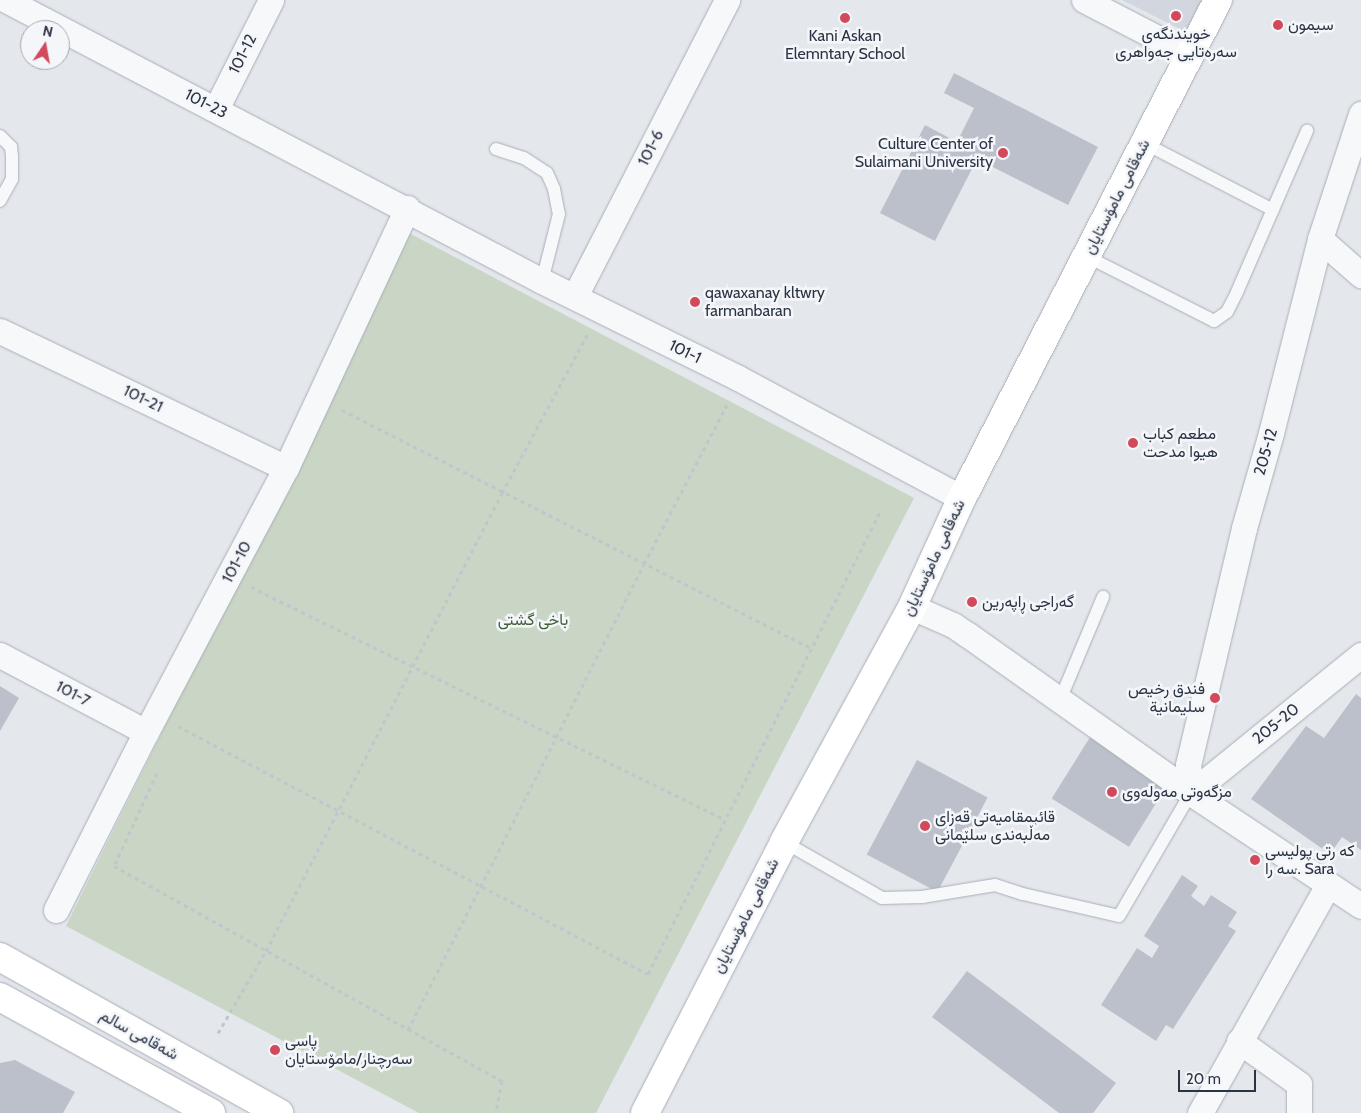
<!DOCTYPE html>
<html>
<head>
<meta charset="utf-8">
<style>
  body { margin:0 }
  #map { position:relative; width:1361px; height:1113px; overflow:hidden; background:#e4e7ec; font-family:Cabin,Vazirmatn,sans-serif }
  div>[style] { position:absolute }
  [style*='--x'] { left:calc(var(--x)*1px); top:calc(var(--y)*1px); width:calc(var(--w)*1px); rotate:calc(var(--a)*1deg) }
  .built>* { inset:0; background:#d2d6de }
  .green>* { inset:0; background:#c9d6c5 }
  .building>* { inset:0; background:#bbc0ca; transform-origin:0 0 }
  .path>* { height:3px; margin-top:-1.5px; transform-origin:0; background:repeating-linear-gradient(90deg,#c2c5cb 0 4px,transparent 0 8px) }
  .roads { filter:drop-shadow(0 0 1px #a9aeb7) drop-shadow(0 0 1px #a9aeb7) }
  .service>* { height:12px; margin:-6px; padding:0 6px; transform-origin:6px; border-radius:6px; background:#f7f8fa }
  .minor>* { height:25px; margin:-12.5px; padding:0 12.5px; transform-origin:12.5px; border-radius:12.5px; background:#f7f8fa }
  .primary>* { height:28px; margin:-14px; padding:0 14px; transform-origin:14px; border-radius:14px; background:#fff }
  .dots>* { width:14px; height:14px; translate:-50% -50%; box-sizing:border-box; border:2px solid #f4f6f9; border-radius:50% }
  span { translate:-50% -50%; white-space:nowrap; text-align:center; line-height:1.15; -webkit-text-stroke:5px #f4f6f9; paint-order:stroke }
  .poi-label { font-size:16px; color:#2b3445 }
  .left { translate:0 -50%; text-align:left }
  .right { translate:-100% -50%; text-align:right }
  .street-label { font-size:16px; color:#2b3445 }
  .park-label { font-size:16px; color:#3f6138 }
  .north { position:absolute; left:20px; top:20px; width:50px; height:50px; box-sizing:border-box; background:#f4f6f9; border:1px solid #a4a8b1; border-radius:50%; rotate:12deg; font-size:14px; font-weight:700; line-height:20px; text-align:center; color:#2b3445 }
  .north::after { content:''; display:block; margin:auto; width:18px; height:22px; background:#d1495b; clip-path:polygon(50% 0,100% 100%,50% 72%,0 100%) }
  .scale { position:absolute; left:1178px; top:1070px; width:78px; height:22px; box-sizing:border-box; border:2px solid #2b3445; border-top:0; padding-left:6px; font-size:15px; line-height:18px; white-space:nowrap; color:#2b3445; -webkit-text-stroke:4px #f4f6f9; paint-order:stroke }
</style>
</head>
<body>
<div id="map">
  <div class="built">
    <div style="clip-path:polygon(1122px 0,1205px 0,1188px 33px)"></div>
  </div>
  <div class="green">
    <div style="clip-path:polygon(409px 233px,914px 498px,596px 1113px,419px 1113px,66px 926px)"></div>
  </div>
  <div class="building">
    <div style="clip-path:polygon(954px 73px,1098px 147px,1068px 205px,977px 159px,935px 241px,880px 213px,925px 125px,957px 142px,974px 108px,944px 93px)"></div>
    <div style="clip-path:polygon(0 686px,19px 698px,0 731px)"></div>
    <div style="clip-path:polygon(1356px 694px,1361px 698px,1361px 850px,1342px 837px,1330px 854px,1251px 799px,1306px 726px,1324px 738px)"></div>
    <div style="left:1092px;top:734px;width:91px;height:76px;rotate:32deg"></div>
    <div style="left:917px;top:760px;width:80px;height:107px;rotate:28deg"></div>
    <div style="clip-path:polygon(1182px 875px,1198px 886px,1191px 896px,1204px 906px,1211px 895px,1237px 912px,1228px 926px,1236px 931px,1173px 1029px,1166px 1025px,1156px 1041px,1101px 1005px,1137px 948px,1152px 958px,1159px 946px,1144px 936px)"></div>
    <div style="clip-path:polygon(967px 971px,1116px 1083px,1093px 1113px,1059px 1113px,932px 1017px)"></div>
    <div style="clip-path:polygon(15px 1060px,75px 1092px,63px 1113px,0 1113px,0 1063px)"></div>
  </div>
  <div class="path">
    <div style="--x:342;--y:410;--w:526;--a:26.91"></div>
    <div style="--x:251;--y:587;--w:527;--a:26.13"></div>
    <div style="--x:178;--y:726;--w:531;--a:27.82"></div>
    <div style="--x:648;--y:974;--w:519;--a:-63.34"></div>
    <div style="--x:157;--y:773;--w:102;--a:114.8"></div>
    <div style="--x:114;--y:866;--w:444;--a:29"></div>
    <div style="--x:502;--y:1081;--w:33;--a:101"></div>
    <div style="--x:408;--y:1030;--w:522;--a:-63.14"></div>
    <div style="--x:644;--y:564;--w:184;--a:-62.5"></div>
    <div style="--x:218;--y:1033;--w:95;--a:-59.7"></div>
    <div style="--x:266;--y:951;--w:515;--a:-62.74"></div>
    <div style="--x:502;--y:493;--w:182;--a:-61.7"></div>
  </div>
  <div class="roads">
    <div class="service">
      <div style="--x:0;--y:136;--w:16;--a:45"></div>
      <div style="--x:11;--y:147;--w:10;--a:84"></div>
      <div style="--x:12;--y:157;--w:22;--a:90"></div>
      <div style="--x:12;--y:179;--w:25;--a:119"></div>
      <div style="--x:1144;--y:143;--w:145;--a:27.4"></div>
      <div style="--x:496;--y:149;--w:29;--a:18"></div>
      <div style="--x:524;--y:158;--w:27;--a:33"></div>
      <div style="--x:547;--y:173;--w:17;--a:66"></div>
      <div style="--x:554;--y:189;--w:25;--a:79"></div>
      <div style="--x:559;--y:214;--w:69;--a:104.2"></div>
      <div style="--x:1086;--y:256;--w:144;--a:26.9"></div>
      <div style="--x:1214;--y:321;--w:16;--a:-35"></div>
      <div style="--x:1227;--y:312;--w:22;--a:-63"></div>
      <div style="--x:1237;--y:292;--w:176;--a:-66.5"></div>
      <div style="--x:1060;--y:700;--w:112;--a:-67.3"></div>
      <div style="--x:784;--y:842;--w:113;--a:29.7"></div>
      <div style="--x:882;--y:898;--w:40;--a:-1.4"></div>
      <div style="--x:922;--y:897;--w:74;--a:-9.3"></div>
      <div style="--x:995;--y:885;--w:29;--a:18"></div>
      <div style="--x:1023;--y:894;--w:98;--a:12.9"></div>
      <div style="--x:1119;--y:916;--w:143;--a:-59.7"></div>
    </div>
    <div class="minor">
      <div style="--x:6;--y:0;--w:605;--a:27.67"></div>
      <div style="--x:542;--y:281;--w:219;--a:26.3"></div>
      <div style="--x:738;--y:378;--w:254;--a:28.2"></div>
      <div style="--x:1084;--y:0;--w:119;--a:27.4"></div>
      <div style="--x:216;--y:109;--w:122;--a:-63.2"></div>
      <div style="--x:1320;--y:239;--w:55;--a:41.3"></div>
      <div style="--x:575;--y:296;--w:333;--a:-62.8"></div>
      <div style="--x:0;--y:331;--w:317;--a:25.6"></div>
      <div style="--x:912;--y:607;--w:45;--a:23.7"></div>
      <div style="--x:953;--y:625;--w:18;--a:34"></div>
      <div style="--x:968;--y:635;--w:273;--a:35.3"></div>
      <div style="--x:1191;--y:793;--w:204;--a:33.6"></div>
      <div style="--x:0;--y:655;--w:165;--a:27.8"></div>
      <div style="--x:1191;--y:793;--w:28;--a:-96"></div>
      <div style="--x:1188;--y:765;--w:244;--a:-76.7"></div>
      <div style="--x:1244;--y:528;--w:99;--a:-74.1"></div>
      <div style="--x:1271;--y:433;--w:200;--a:-75.8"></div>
      <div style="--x:1320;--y:239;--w:132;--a:-71.8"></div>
      <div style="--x:1191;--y:793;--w:219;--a:-39.1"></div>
      <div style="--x:56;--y:910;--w:199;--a:-63.2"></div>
      <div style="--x:146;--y:732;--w:299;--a:-62.1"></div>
      <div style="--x:286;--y:468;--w:287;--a:-65"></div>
      <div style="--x:1239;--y:1041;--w:74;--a:35.6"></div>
      <div style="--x:1299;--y:1084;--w:29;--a:90"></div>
      <div style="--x:1200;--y:1113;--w:261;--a:-60.7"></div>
    </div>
    <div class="primary">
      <div style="--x:0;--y:957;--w:320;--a:29.2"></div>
      <div style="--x:0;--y:997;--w:241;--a:28.8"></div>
      <div style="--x:645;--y:1113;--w:305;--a:-62.8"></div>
      <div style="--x:784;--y:842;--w:268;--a:-61.4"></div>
      <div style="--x:912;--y:607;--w:120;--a:-65.4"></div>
      <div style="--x:962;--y:498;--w:560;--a:-62.79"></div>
    </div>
  </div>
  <div class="dots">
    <div style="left:1176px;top:16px;background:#d1495b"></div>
    <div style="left:845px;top:18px;background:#d1495b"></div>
    <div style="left:1278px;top:25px;background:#d1495b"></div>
    <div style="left:1003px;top:153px;background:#d1495b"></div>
    <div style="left:695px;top:302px;background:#d1495b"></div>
    <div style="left:1133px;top:443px;background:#d1495b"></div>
    <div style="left:972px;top:602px;background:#d1495b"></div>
    <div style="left:1215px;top:698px;background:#d1495b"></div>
    <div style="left:1112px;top:792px;background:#d1495b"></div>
    <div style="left:925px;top:826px;background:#d1495b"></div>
    <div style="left:1255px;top:860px;background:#d1495b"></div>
    <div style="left:275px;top:1050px;background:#d1495b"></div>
  </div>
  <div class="poi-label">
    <span class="left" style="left:1288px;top:25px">سيمون</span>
    <span style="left:1176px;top:43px">خویندنگەی<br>سەرەتایی جەواهری</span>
    <span style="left:845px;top:45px">Kani Askan<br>Elemntary School</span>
    <span class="right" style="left:993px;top:153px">Culture Center of<br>Sulaimani University</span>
    <span class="left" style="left:705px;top:302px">qawaxanay kltwry<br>farmanbaran</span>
    <span class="left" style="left:1143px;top:443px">مطعم كباب<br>هيوا مدحت</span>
    <span class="left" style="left:982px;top:602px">گەراجی ڕاپەرین</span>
    <span class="right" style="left:1205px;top:698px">فندق رخيص<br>سليمانية</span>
    <span class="left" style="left:1122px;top:792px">مزگەوتی مەولەوی</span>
    <span class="left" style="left:935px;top:826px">قائیمقامیەتی قەزای<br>مەڵبەندی سلێمانی</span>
    <span class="left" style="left:1265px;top:860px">که رتی پولیسی<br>سه را. Sara</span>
    <span class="left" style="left:285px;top:1050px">پاسی<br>سەرچنار/مامۆستایان</span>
  </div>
  <div class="street-label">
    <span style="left:243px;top:54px;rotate:-63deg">101-12</span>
    <span style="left:206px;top:104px;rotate:27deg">101-23</span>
    <span style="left:651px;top:148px;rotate:-63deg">101-6</span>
    <span style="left:1117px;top:197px;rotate:-63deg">شەقامی مامۆستایان</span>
    <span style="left:685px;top:352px;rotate:26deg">101-1</span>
    <span style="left:143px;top:399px;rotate:26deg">101-21</span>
    <span style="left:1266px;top:452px;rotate:-74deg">205-12</span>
    <span style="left:934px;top:558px;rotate:-65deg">شەقامی مامۆستایان</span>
    <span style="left:237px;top:562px;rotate:-62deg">101-10</span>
    <span style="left:73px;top:694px;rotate:28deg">101-7</span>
    <span style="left:1276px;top:724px;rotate:-39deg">205-20</span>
    <span style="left:746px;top:916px;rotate:-63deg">شەقامی مامۆستایان</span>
    <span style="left:139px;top:1035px;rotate:29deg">شەقامی سالم</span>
  </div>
  <div class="park-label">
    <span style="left:533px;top:620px">باخی گشتی</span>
  </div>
  <div class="north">N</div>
  <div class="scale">20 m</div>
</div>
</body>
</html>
